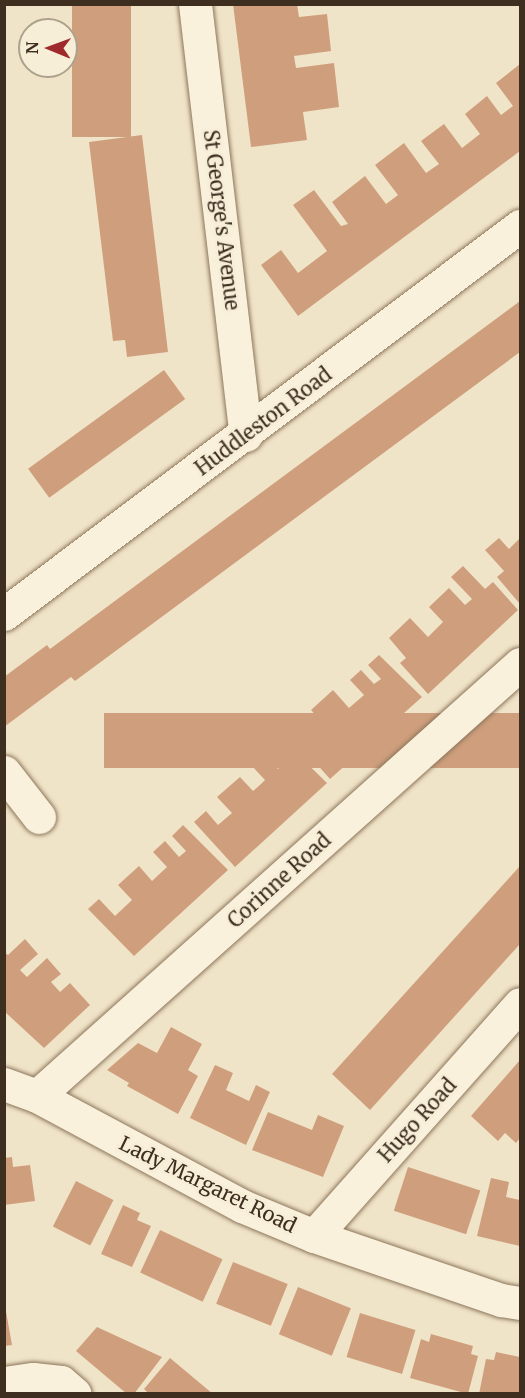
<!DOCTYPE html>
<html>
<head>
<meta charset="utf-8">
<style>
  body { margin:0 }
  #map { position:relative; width:525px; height:1398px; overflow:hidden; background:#f0e4c8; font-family:Merriweather,serif }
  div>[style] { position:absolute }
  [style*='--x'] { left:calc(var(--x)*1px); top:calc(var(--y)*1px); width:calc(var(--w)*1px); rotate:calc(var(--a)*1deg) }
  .building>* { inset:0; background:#cf9f7d; transform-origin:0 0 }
  .roads { filter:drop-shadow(0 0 2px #8d765c) drop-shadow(0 0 2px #8d765c) }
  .minor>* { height:33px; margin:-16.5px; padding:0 16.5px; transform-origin:16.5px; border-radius:16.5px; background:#faf1dc }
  span { translate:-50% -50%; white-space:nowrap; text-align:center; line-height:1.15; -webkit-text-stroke:6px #f7eed8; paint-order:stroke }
  .street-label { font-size:20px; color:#3d2e20 }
  .frame { position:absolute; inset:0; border:6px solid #3d2e20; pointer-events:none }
  .north { position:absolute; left:18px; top:18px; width:60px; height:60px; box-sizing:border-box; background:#f7eed8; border:2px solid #ada18e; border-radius:50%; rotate:271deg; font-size:16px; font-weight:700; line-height:24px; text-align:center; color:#3d2e20 }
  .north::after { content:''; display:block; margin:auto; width:21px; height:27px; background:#9e2a2b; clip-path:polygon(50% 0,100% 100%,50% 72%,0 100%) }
</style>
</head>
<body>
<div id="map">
  <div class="building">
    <div style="left:72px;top:4px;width:59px;height:133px"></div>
    <div style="clip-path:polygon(233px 4px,297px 4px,299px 17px,327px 14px,331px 51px,294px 56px,296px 68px,334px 63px,339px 107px,303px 112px,307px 140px,251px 147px)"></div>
    <div style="clip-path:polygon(520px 64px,520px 151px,298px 316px,261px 265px,281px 250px,298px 273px,327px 251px,293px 205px,314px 190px,341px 226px,348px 224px,332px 202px,365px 176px,386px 204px,398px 195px,375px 165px,404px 143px,426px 173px,439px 164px,421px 141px,444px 124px,462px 148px,480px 134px,465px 114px,487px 96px,501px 115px,513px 106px,496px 83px)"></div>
    <div style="clip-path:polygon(142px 135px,168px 352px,127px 357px,125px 340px,113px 341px,89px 142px)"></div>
    <div style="clip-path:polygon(520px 301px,520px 352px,75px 681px,71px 677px,4px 727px,4px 677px,47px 645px,50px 649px)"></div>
    <div style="left:164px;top:370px;width:36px;height:168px;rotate:54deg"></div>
    <div style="clip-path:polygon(499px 538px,509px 549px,520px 538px,520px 604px,497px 577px,504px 571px,485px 550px)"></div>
    <div style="clip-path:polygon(463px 566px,485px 589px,493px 582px,518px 610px,428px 694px,400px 663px,406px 658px,389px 638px,410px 618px,428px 637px,443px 622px,429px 607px,449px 588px,465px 605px,472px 599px,451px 577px)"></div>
    <div style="clip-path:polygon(379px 655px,422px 697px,330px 779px,289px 733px,300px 724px,314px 740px,327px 728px,311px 710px,333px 690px,349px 708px,364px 695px,350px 680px,361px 670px,374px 684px,381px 679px,368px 665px)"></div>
    <div style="left:520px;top:713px;width:55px;height:416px;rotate:90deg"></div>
    <div style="clip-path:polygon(282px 739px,327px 783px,235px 867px,194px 822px,206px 811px,218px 825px,232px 813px,217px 797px,240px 777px,253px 791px,261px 784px,265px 780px,252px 766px,265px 754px,278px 769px,283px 764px,271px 750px)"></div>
    <div style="clip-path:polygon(183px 825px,228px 870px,134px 956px,88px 909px,99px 899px,115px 916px,132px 900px,118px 885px,139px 866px,152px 881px,167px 867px,153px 852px,165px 841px,179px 857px,186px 851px,172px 836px)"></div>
    <div style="clip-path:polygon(520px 866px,520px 944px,370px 1110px,332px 1074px)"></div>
    <div style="clip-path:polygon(25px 939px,38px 954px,20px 970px,27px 977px,47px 958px,61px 974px,51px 982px,60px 992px,70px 983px,90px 1005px,44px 1048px,4px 1011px,4px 952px,8px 955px)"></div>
    <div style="clip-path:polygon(171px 1027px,202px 1044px,188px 1070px,198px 1076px,178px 1114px,127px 1086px,129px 1083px,107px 1070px,138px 1043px,157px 1053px)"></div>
    <div style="clip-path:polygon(520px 1060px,520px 1138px,516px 1143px,505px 1133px,498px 1141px,471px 1116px)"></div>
    <div style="clip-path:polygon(215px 1065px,233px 1073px,226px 1090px,249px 1101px,256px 1085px,270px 1092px,246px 1145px,190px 1118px)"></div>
    <div style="clip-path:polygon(268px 1112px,312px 1130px,318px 1115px,344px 1126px,323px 1177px,252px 1150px)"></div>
    <div style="clip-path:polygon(12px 1157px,13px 1167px,30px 1165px,35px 1201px,4px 1205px,4px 1158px)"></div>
    <div style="left:408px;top:1167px;width:76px;height:46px;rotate:18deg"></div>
    <div style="clip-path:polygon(491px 1178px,509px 1182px,506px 1197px,520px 1200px,520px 1246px,477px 1236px)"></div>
    <div style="left:76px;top:1181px;width:42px;height:51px;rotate:27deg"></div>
    <div style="clip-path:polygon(123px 1205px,140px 1213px,137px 1220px,151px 1226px,132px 1267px,101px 1254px)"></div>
    <div style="left:160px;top:1230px;width:69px;height:47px;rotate:25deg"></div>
    <div style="left:233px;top:1262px;width:59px;height:45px;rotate:22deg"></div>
    <div style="left:298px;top:1287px;width:57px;height:51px;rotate:22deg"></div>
    <div style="clip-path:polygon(4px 1300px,12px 1345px,4px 1346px)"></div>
    <div style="left:360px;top:1313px;width:58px;height:46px;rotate:17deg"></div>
    <div style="clip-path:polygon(97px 1327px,162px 1357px,134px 1394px,127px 1394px,76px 1351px)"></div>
    <div style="clip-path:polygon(431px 1334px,473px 1346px,471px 1354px,478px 1356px,468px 1394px,410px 1378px,421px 1339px,429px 1342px)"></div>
    <div style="clip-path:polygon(496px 1352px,520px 1357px,520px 1394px,479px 1394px,486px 1359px,494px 1360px)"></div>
    <div style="clip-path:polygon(170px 1358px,213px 1394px,149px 1394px,144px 1389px)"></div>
  </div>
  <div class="roads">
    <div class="minor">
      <div style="--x:195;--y:4;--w:434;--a:83.3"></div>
      <div style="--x:4;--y:614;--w:646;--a:-36.94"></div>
      <div style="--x:4;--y:772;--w:57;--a:52.1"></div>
      <div style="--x:4;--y:1084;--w:35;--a:20"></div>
      <div style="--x:37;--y:1096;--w:233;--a:28.2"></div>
      <div style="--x:242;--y:1206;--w:78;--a:22.6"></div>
      <div style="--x:314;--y:1236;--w:198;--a:18.9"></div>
      <div style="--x:501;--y:1300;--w:19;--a:9"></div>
      <div style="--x:37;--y:1096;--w:648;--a:-41.81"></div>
      <div style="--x:314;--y:1236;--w:310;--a:-48.4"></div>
      <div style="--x:4;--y:1383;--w:29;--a:-8"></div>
      <div style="--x:33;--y:1379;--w:28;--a:6"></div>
      <div style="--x:61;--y:1382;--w:18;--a:41"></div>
    </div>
  </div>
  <div class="street-label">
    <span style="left:222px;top:220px;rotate:83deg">St George's Avenue</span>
    <span style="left:263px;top:421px;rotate:-37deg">Huddleston Road</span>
    <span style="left:279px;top:880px;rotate:-42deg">Corinne Road</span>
    <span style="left:417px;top:1120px;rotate:-48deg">Hugo Road</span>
    <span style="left:208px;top:1184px;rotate:26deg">Lady Margaret Road</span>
  </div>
  <div class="frame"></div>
  <div class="north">N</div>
</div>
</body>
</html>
